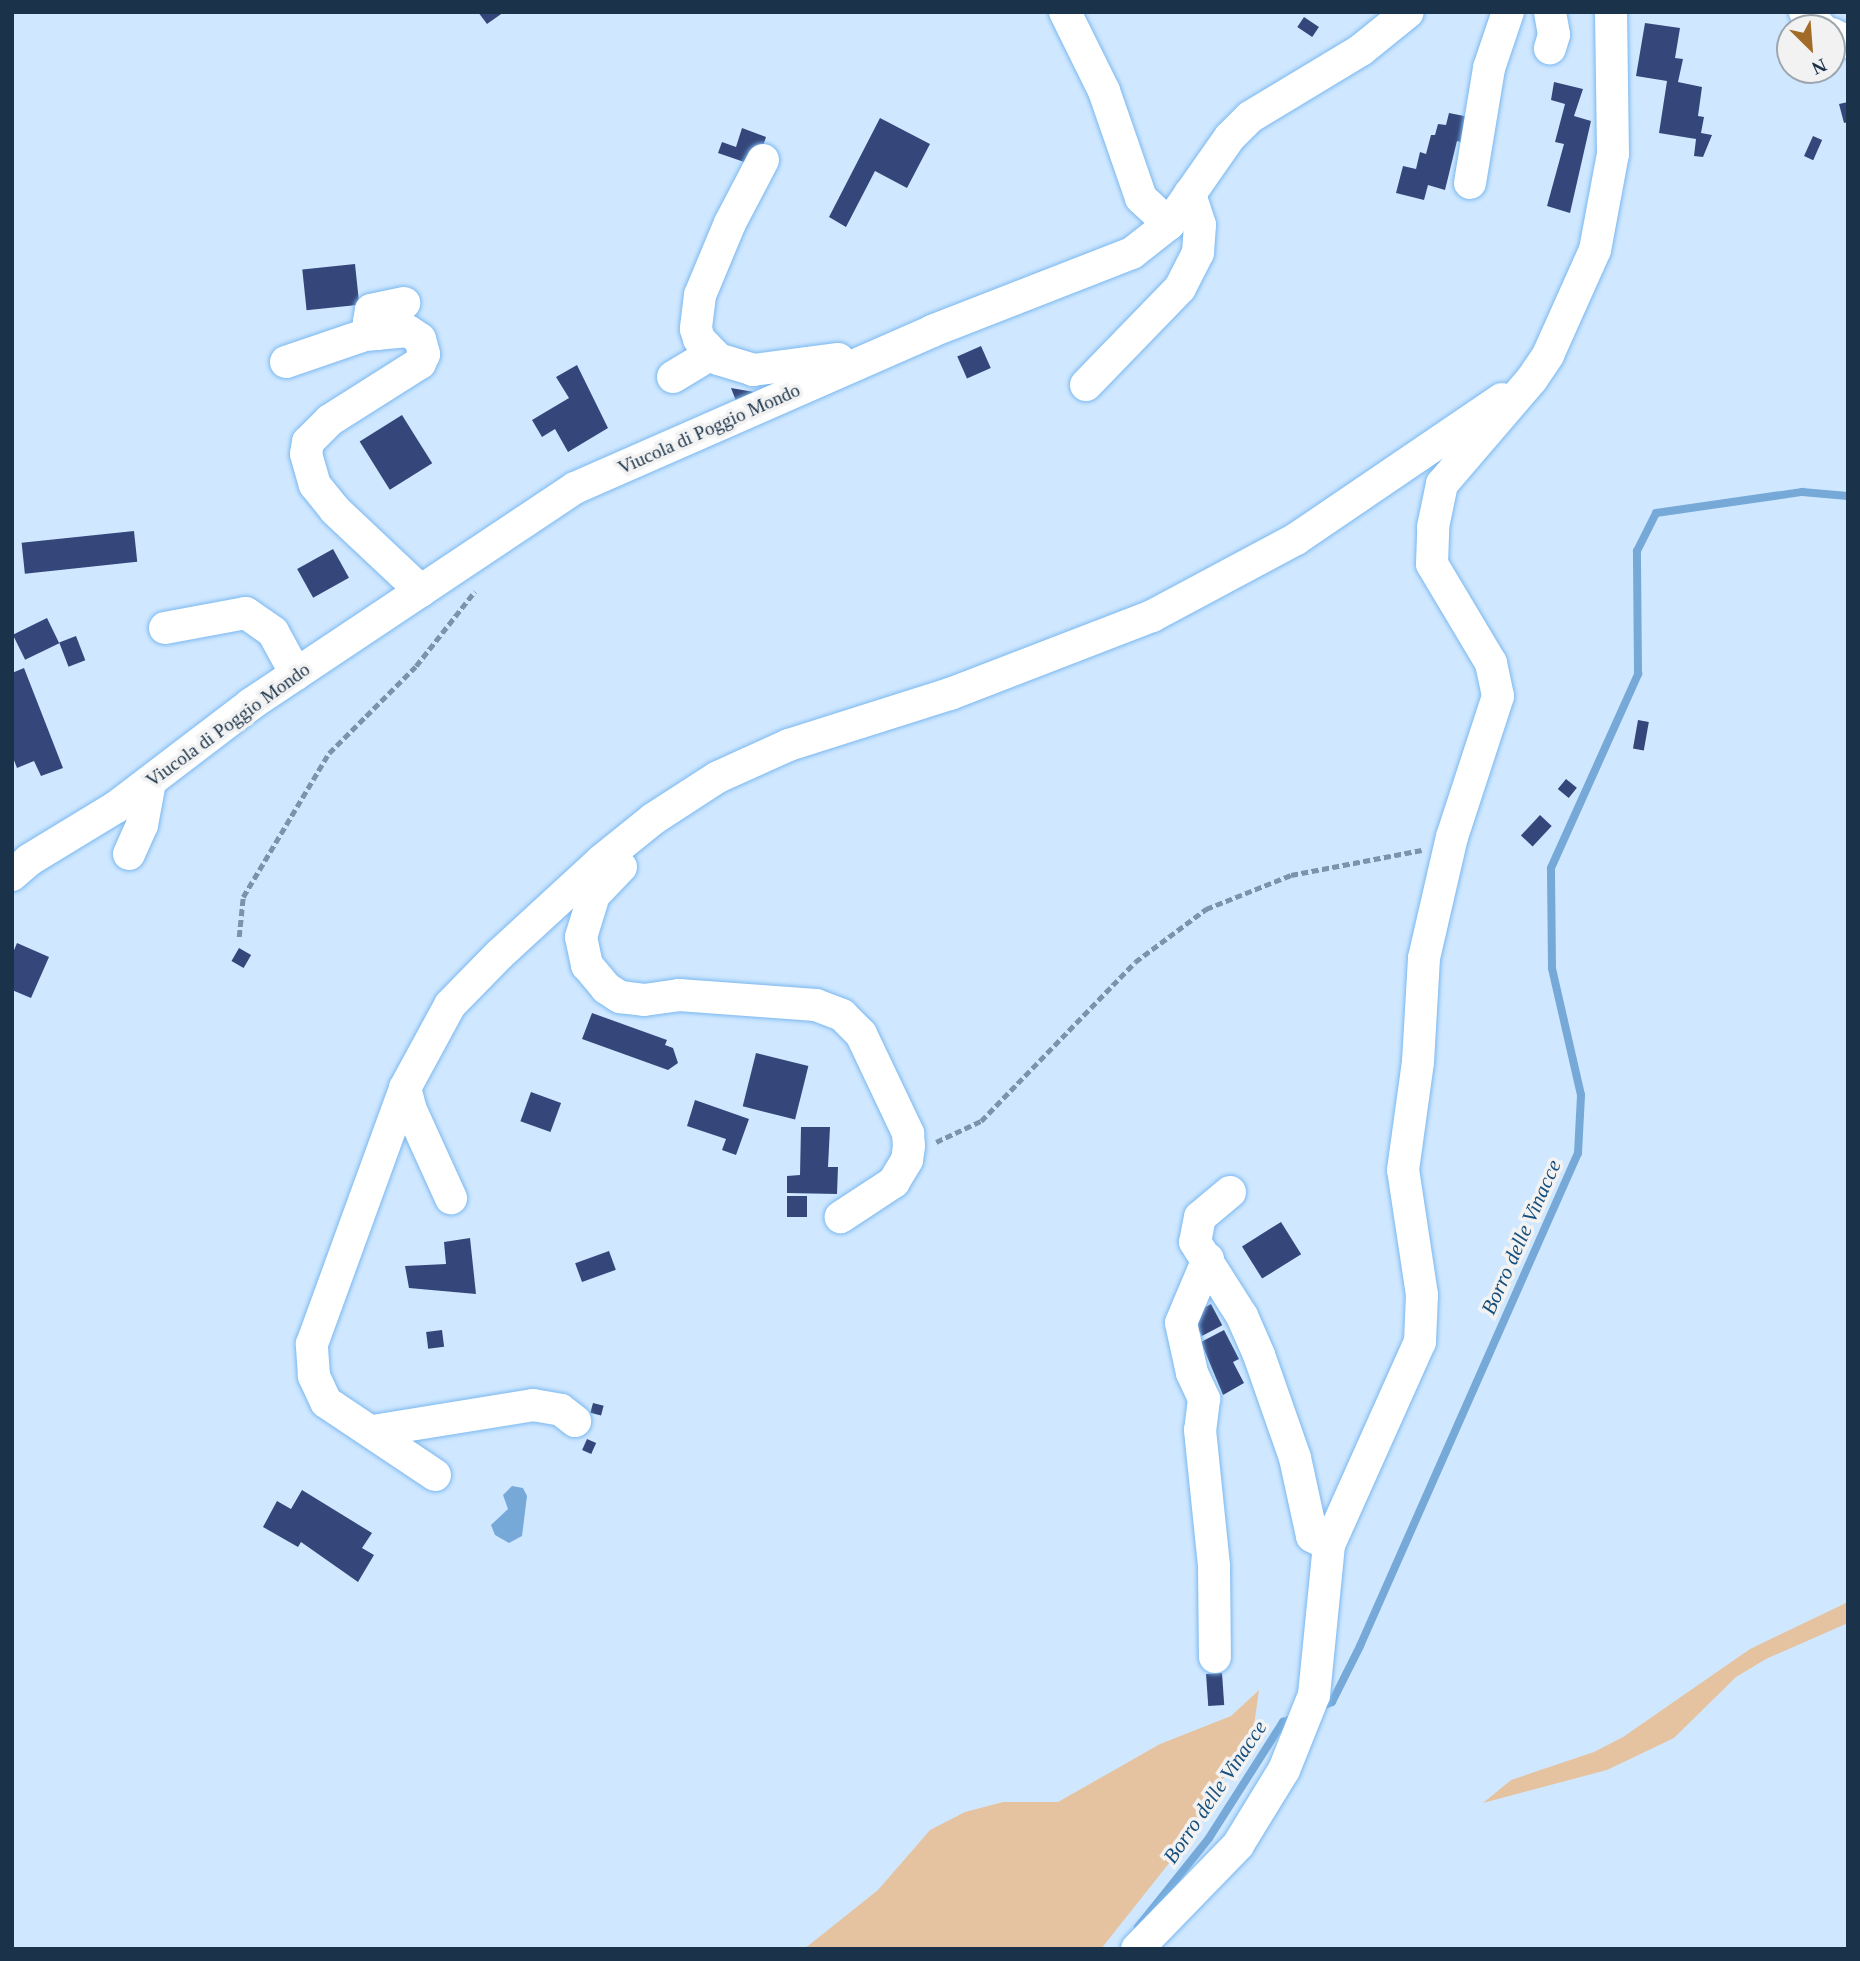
<!DOCTYPE html>
<html>
<head>
<meta charset="utf-8">
<style>
  body { margin:0 }
  #map { position:relative; width:1860px; height:1961px; overflow:hidden; background:#d0e8ff; font-family:"Times New Roman",serif }
  div>[style] { position:absolute }
  [style*='--x'] { left:calc(var(--x)*1px); top:calc(var(--y)*1px); width:calc(var(--w)*1px); rotate:calc(var(--a)*1deg) }
  .green>* { inset:0; background:#e6c3a0 }
  .water>* { inset:0; background:#76a9d8 }
  .stream>* { height:8px; margin:-4px; padding:0 4px; transform-origin:4px; border-radius:4px; background:#76a9d8 }
  .building>* { inset:0; background:#35477a; transform-origin:0 0 }
  .path>* { height:4.5px; margin-top:-2.25px; transform-origin:0; background:repeating-linear-gradient(90deg,#7c94ab 0 7px,transparent 0 10.5px) }
  .roads { filter:drop-shadow(0 0 2px #7bb8ef) drop-shadow(0 0 2px #7bb8ef) }
  .minor>* { height:32px; margin:-16px; padding:0 16px; transform-origin:16px; border-radius:16px; background:#fff }
  span { translate:-50% -50%; white-space:nowrap; text-align:center; line-height:1.15; -webkit-text-stroke:7px #f2f2f2; paint-order:stroke }
  .street-label { font-size:19px; color:#1a334a }
  .water-label { font-size:21px; color:#164e7b; font-style:italic }
  .frame { position:absolute; inset:0; border:14px solid #1a334a; pointer-events:none }
  .north { position:absolute; left:1776px; top:14px; width:70px; height:70px; box-sizing:border-box; background:#f2f2f2; border:2px solid #9ca6af; border-radius:50%; rotate:155deg; font-size:19px; font-weight:700; line-height:28px; text-align:center; color:#1a334a }
  .north::after { content:''; display:block; margin:auto; width:24px; height:32px; background:#a26b27; clip-path:polygon(50% 0,100% 100%,50% 72%,0 100%) }
</style>
</head>
<body>
<div id="map">
  <div class="green">
    <div style="clip-path:polygon(1848px 1602px,1848px 1623px,1766px 1659px,1736px 1677px,1674px 1738px,1607px 1770px,1483px 1803px,1511px 1780px,1594px 1752px,1623px 1737px,1750px 1649px)"></div>
    <div style="clip-path:polygon(1259px 1690px,1254px 1726px,1223px 1779px,1170px 1862px,1101px 1949px,804px 1949px,878px 1890px,930px 1830px,965px 1812px,1003px 1802px,1058px 1802px,1160px 1744px,1231px 1716px)"></div>
  </div>
  <div class="water">
    <div style="clip-path:polygon(512px 1486px,523px 1488px,527px 1496px,522px 1536px,509px 1543px,495px 1535px,491px 1525px,508px 1509px,503px 1495px)"></div>
  </div>
  <div class="stream">
    <div style="--x:1320;--y:1707;--w:13;--a:-23"></div>
    <div style="--x:1332;--y:1702;--w:63;--a:-63.4"></div>
    <div style="--x:1360;--y:1646;--w:539;--a:-66.15"></div>
    <div style="--x:1578;--y:1153;--w:58;--a:-87"></div>
    <div style="--x:1581;--y:1095;--w:130;--a:-102.9"></div>
    <div style="--x:1552;--y:968;--w:100;--a:-90.6"></div>
    <div style="--x:1551;--y:868;--w:213;--a:-65.8"></div>
    <div style="--x:1638;--y:674;--w:123;--a:-90.5"></div>
    <div style="--x:1637;--y:551;--w:42;--a:-63.4"></div>
    <div style="--x:1656;--y:513;--w:148;--a:-8.2"></div>
    <div style="--x:1802;--y:492;--w:46;--a:5"></div>
    <div style="--x:1138;--y:1927;--w:114;--a:-51.4"></div>
    <div style="--x:1209;--y:1838;--w:138;--a:-57.5"></div>
    <div style="--x:1283;--y:1722;--w:13;--a:-18"></div>
  </div>
  <div class="building">
    <div style="clip-path:polygon(478px 12px,504px 12px,487px 24px)"></div>
    <div style="left:1304px;top:17px;width:18px;height:12px;rotate:34deg"></div>
    <div style="clip-path:polygon(1645px 23px,1680px 28px,1675px 58px,1683px 59px,1678px 82px,1702px 87px,1698px 116px,1704px 117px,1701px 133px,1712px 135px,1703px 157px,1694px 156px,1696px 139px,1659px 133px,1667px 81px,1636px 76px)"></div>
    <div style="clip-path:polygon(1554px 82px,1583px 89px,1574px 116px,1591px 121px,1570px 213px,1547px 206px,1564px 144px,1555px 142px,1565px 104px,1551px 100px)"></div>
    <div style="clip-path:polygon(1848px 102px,1848px 122px,1844px 123px,1839px 104px)"></div>
    <div style="clip-path:polygon(1449px 113px,1469px 117px,1463px 143px,1457px 141px,1445px 190px,1428px 185px,1424px 200px,1396px 193px,1403px 166px,1416px 169px,1420px 152px,1426px 154px,1431px 135px,1435px 135px,1438px 124px,1446px 125px)"></div>
    <div style="clip-path:polygon(880px 118px,930px 144px,907px 188px,875px 171px,846px 227px,829px 217px)"></div>
    <div style="clip-path:polygon(742px 128px,766px 137px,760px 155px,750px 164px,718px 153px,722px 142px,736px 147px)"></div>
    <div style="left:1813px;top:136px;width:10px;height:22px;rotate:24deg"></div>
    <div style="left:355px;top:264px;width:41px;height:53px;rotate:84deg"></div>
    <div style="left:981px;top:346px;width:24px;height:26px;rotate:66deg"></div>
    <div style="clip-path:polygon(577px 365px,608px 428px,568px 452px,555px 429px,542px 437px,532px 420px,569px 398px,556px 377px)"></div>
    <div style="clip-path:polygon(773px 379px,781px 379px,778px 391px,738px 406px,731px 388px,754px 392px,771px 386px)"></div>
    <div style="left:402px;top:415px;width:57px;height:50px;rotate:58deg"></div>
    <div style="left:134px;top:531px;width:31px;height:113px;rotate:84deg"></div>
    <div style="left:333px;top:549px;width:33px;height:41px;rotate:61deg"></div>
    <div style="left:47px;top:618px;width:28px;height:38px;rotate:64deg"></div>
    <div style="left:76px;top:636px;width:26px;height:18px;rotate:69deg"></div>
    <div style="clip-path:polygon(24px 668px,63px 768px,41px 776px,34px 761px,17px 768px,12px 755px,12px 673px)"></div>
    <div style="left:1638px;top:720px;width:11px;height:29px;rotate:10deg"></div>
    <div style="left:1566px;top:779px;width:14px;height:13px;rotate:39deg"></div>
    <div style="left:1540px;top:815px;width:16px;height:28px;rotate:43deg"></div>
    <div style="clip-path:polygon(17px 943px,49px 957px,31px 998px,12px 990px,12px 955px)"></div>
    <div style="left:239px;top:948px;width:14px;height:15px;rotate:30deg"></div>
    <div style="clip-path:polygon(592px 1013px,667px 1040px,665px 1045px,673px 1048px,678px 1063px,668px 1070px,582px 1039px)"></div>
    <div style="left:756px;top:1053px;width:54px;height:55px;rotate:14deg"></div>
    <div style="left:531px;top:1092px;width:32px;height:31px;rotate:20deg"></div>
    <div style="clip-path:polygon(695px 1100px,749px 1119px,736px 1155px,722px 1150px,726px 1139px,687px 1126px)"></div>
    <div style="clip-path:polygon(801px 1127px,830px 1127px,828px 1167px,838px 1167px,837px 1194px,787px 1193px,787px 1176px,800px 1175px)"></div>
    <div style="left:787px;top:1196px;width:20px;height:21px"></div>
    <div style="left:1281px;top:1222px;width:38px;height:46px;rotate:58deg"></div>
    <div style="clip-path:polygon(470px 1238px,476px 1294px,409px 1288px,405px 1266px,446px 1264px,444px 1242px)"></div>
    <div style="left:609px;top:1251px;width:20px;height:36px;rotate:70deg"></div>
    <div style="left:1211px;top:1304px;width:24px;height:23px;rotate:62deg"></div>
    <div style="left:442px;top:1330px;width:17px;height:16px;rotate:83deg"></div>
    <div style="clip-path:polygon(1224px 1330px,1239px 1359px,1233px 1362px,1244px 1383px,1223px 1395px,1201px 1342px)"></div>
    <div style="left:593px;top:1403px;width:11px;height:10px;rotate:15deg"></div>
    <div style="left:587px;top:1439px;width:10px;height:12px;rotate:24deg"></div>
    <div style="clip-path:polygon(302px 1490px,372px 1533px,362px 1548px,374px 1555px,358px 1582px,301px 1542px,298px 1547px,263px 1527px,277px 1501px,291px 1509px)"></div>
    <div style="left:1222px;top:1673px;width:32px;height:16px;rotate:86deg"></div>
  </div>
  <div class="path">
    <div style="--x:239;--y:937;--w:40;--a:-84.3"></div>
    <div style="--x:243;--y:897;--w:168;--a:-59.2"></div>
    <div style="--x:329;--y:753;--w:123;--a:-45"></div>
    <div style="--x:416;--y:666;--w:95;--a:-51.8"></div>
    <div style="--x:936;--y:1142;--w:50;--a:-25"></div>
    <div style="--x:981;--y:1121;--w:221;--a:-45.9"></div>
    <div style="--x:1135;--y:962;--w:89;--a:-36.7"></div>
    <div style="--x:1206;--y:909;--w:92;--a:-21.8"></div>
    <div style="--x:1291;--y:875;--w:133;--a:-10.8"></div>
  </div>
  <div class="roads">
    <div class="minor">
      <div style="--x:1065;--y:12;--w:88;--a:63.7"></div>
      <div style="--x:1104;--y:91;--w:113;--a:70.9"></div>
      <div style="--x:1141;--y:198;--w:38;--a:43"></div>
      <div style="--x:1550;--y:12;--w:23;--a:80"></div>
      <div style="--x:1554;--y:35;--w:14;--a:107"></div>
      <div style="--x:1805;--y:12;--w:23;--a:45"></div>
      <div style="--x:1832;--y:34;--w:18;--a:27"></div>
      <div style="--x:763;--y:160;--w:71;--a:117.6"></div>
      <div style="--x:730;--y:223;--w:78;--a:112.6"></div>
      <div style="--x:700;--y:295;--w:34;--a:97"></div>
      <div style="--x:696;--y:329;--w:10;--a:73"></div>
      <div style="--x:699;--y:339;--w:28;--a:46"></div>
      <div style="--x:718;--y:359;--w:37;--a:17"></div>
      <div style="--x:753;--y:370;--w:86;--a:-7.4"></div>
      <div style="--x:1470;--y:183;--w:117;--a:-80.6"></div>
      <div style="--x:1489;--y:68;--w:59;--a:-71.3"></div>
      <div style="--x:378;--y:334;--w:15;--a:-127"></div>
      <div style="--x:369;--y:322;--w:12;--a:-81"></div>
      <div style="--x:371;--y:310;--w:34;--a:-12"></div>
      <div style="--x:286;--y:362;--w:83;--a:-18.9"></div>
      <div style="--x:365;--y:335;--w:43;--a:-5.3"></div>
      <div style="--x:408;--y:331;--w:14;--a:34"></div>
      <div style="--x:420;--y:339;--w:16;--a:75"></div>
      <div style="--x:424;--y:354;--w:10;--a:114"></div>
      <div style="--x:420;--y:363;--w:107;--a:147.7"></div>
      <div style="--x:330;--y:420;--w:31;--a:135"></div>
      <div style="--x:308;--y:442;--w:12;--a:99"></div>
      <div style="--x:306;--y:454;--w:32;--a:74"></div>
      <div style="--x:315;--y:485;--w:32;--a:51"></div>
      <div style="--x:335;--y:510;--w:118;--a:43.3"></div>
      <div style="--x:673;--y:377;--w:44;--a:-31.2"></div>
      <div style="--x:1086;--y:385;--w:135;--a:-45.9"></div>
      <div style="--x:1180;--y:288;--w:39;--a:-63"></div>
      <div style="--x:1198;--y:253;--w:28;--a:-86"></div>
      <div style="--x:1200;--y:225;--w:33;--a:-108"></div>
      <div style="--x:165;--y:628;--w:82;--a:-10.5"></div>
      <div style="--x:246;--y:613;--w:33;--a:35"></div>
      <div style="--x:273;--y:632;--w:48;--a:61.3"></div>
      <div style="--x:129;--y:854;--w:32;--a:-66"></div>
      <div style="--x:142;--y:825;--w:44;--a:-79.5"></div>
      <div style="--x:621;--y:867;--w:39;--a:134"></div>
      <div style="--x:594;--y:895;--w:44;--a:107.2"></div>
      <div style="--x:581;--y:937;--w:29;--a:78"></div>
      <div style="--x:587;--y:965;--w:30;--a:50"></div>
      <div style="--x:606;--y:988;--w:17;--a:33"></div>
      <div style="--x:620;--y:997;--w:24;--a:7"></div>
      <div style="--x:644;--y:1000;--w:35;--a:-8"></div>
      <div style="--x:679;--y:995;--w:137;--a:4.2"></div>
      <div style="--x:816;--y:1005;--w:28;--a:21"></div>
      <div style="--x:842;--y:1015;--w:27;--a:45"></div>
      <div style="--x:861;--y:1034;--w:110;--a:64.6"></div>
      <div style="--x:908;--y:1133;--w:13;--a:86"></div>
      <div style="--x:909;--y:1146;--w:14;--a:98"></div>
      <div style="--x:907;--y:1160;--w:26;--a:121"></div>
      <div style="--x:894;--y:1182;--w:64;--a:146.6"></div>
      <div style="--x:12;--y:875;--w:23;--a:-41"></div>
      <div style="--x:29;--y:860;--w:102;--a:-31.3"></div>
      <div style="--x:116;--y:807;--w:170;--a:-37.3"></div>
      <div style="--x:251;--y:704;--w:389;--a:-33.7"></div>
      <div style="--x:575;--y:488;--w:390;--a:-23.7"></div>
      <div style="--x:932;--y:331;--w:215;--a:-21.3"></div>
      <div style="--x:1132;--y:253;--w:47;--a:-38.1"></div>
      <div style="--x:1169;--y:224;--w:106;--a:-55"></div>
      <div style="--x:1230;--y:137;--w:28;--a:-45"></div>
      <div style="--x:1250;--y:117;--w:130;--a:-31.1"></div>
      <div style="--x:1361;--y:50;--w:60;--a:-39"></div>
      <div style="--x:405;--y:1088;--w:23;--a:75"></div>
      <div style="--x:411;--y:1110;--w:97;--a:65.6"></div>
      <div style="--x:1230;--y:1192;--w:39;--a:140"></div>
      <div style="--x:1200;--y:1217;--w:25;--a:101"></div>
      <div style="--x:1195;--y:1242;--w:88;--a:57.6"></div>
      <div style="--x:1242;--y:1316;--w:43;--a:66.4"></div>
      <div style="--x:1259;--y:1355;--w:109;--a:70.7"></div>
      <div style="--x:1295;--y:1458;--w:80;--a:77.7"></div>
      <div style="--x:1312;--y:1536;--w:19;--a:28"></div>
      <div style="--x:1208;--y:1259;--w:69;--a:112.9"></div>
      <div style="--x:1181;--y:1323;--w:51;--a:77.6"></div>
      <div style="--x:1192;--y:1373;--w:29;--a:65"></div>
      <div style="--x:1204;--y:1399;--w:31;--a:97"></div>
      <div style="--x:1200;--y:1430;--w:137;--a:84.1"></div>
      <div style="--x:1214;--y:1566;--w:91;--a:89.4"></div>
      <div style="--x:373;--y:1431;--w:162;--a:-9.2"></div>
      <div style="--x:533;--y:1405;--w:28;--a:10"></div>
      <div style="--x:561;--y:1410;--w:18;--a:38"></div>
      <div style="--x:435;--y:1475;--w:131;--a:-146.2"></div>
      <div style="--x:326;--y:1402;--w:29;--a:-115"></div>
      <div style="--x:314;--y:1376;--w:32;--a:-94"></div>
      <div style="--x:312;--y:1344;--w:272;--a:-70"></div>
      <div style="--x:405;--y:1088;--w:94;--a:-61.5"></div>
      <div style="--x:450;--y:1005;--w:71;--a:-45.6"></div>
      <div style="--x:500;--y:954;--w:137;--a:-42.6"></div>
      <div style="--x:601;--y:861;--w:67;--a:-38.9"></div>
      <div style="--x:653;--y:819;--w:77;--a:-32.9"></div>
      <div style="--x:718;--y:777;--w:78;--a:-24.3"></div>
      <div style="--x:789;--y:745;--w:169;--a:-17.6"></div>
      <div style="--x:950;--y:694;--w:217;--a:-21.1"></div>
      <div style="--x:1152;--y:616;--w:163;--a:-28.1"></div>
      <div style="--x:1296;--y:539;--w:249;--a:-34.2"></div>
      <div style="--x:1137;--y:1949;--w:145;--a:-45.8"></div>
      <div style="--x:1238;--y:1845;--w:88;--a:-58.5"></div>
      <div style="--x:1284;--y:1770;--w:81;--a:-68.2"></div>
      <div style="--x:1314;--y:1695;--w:151;--a:-84.3"></div>
      <div style="--x:1329;--y:1545;--w:222;--a:-65.9"></div>
      <div style="--x:1420;--y:1342;--w:47;--a:-87.6"></div>
      <div style="--x:1422;--y:1295;--w:126;--a:-98.6"></div>
      <div style="--x:1403;--y:1170;--w:109;--a:-82.1"></div>
      <div style="--x:1418;--y:1062;--w:104;--a:-86.7"></div>
      <div style="--x:1424;--y:958;--w:124;--a:-77"></div>
      <div style="--x:1452;--y:837;--w:148;--a:-71.9"></div>
      <div style="--x:1498;--y:696;--w:34;--a:-102"></div>
      <div style="--x:1491;--y:663;--w:115;--a:-120.8"></div>
      <div style="--x:1432;--y:564;--w:37;--a:-88"></div>
      <div style="--x:1433;--y:527;--w:44;--a:-78.2"></div>
      <div style="--x:1442;--y:484;--w:138;--a:-49.4"></div>
      <div style="--x:1532;--y:379;--w:29;--a:-56"></div>
      <div style="--x:1548;--y:355;--w:115;--a:-65.9"></div>
      <div style="--x:1595;--y:250;--w:98;--a:-79.4"></div>
      <div style="--x:1613;--y:154;--w:142;--a:-90.8"></div>
    </div>
  </div>
  <div class="street-label">
    <span style="left:709px;top:429px;rotate:-24deg">Viucola di Poggio Mondo</span>
    <span style="left:228px;top:725px;rotate:-36deg">Viucola di Poggio Mondo</span>
  </div>
  <div class="water-label">
    <span style="left:1521px;top:1237px;rotate:-66deg">Borro delle Vinacce</span>
    <span style="left:1215px;top:1792px;rotate:-56deg">Borro delle Vinacce</span>
  </div>
  <div class="frame"></div>
  <div class="north">N</div>
</div>
</body>
</html>
